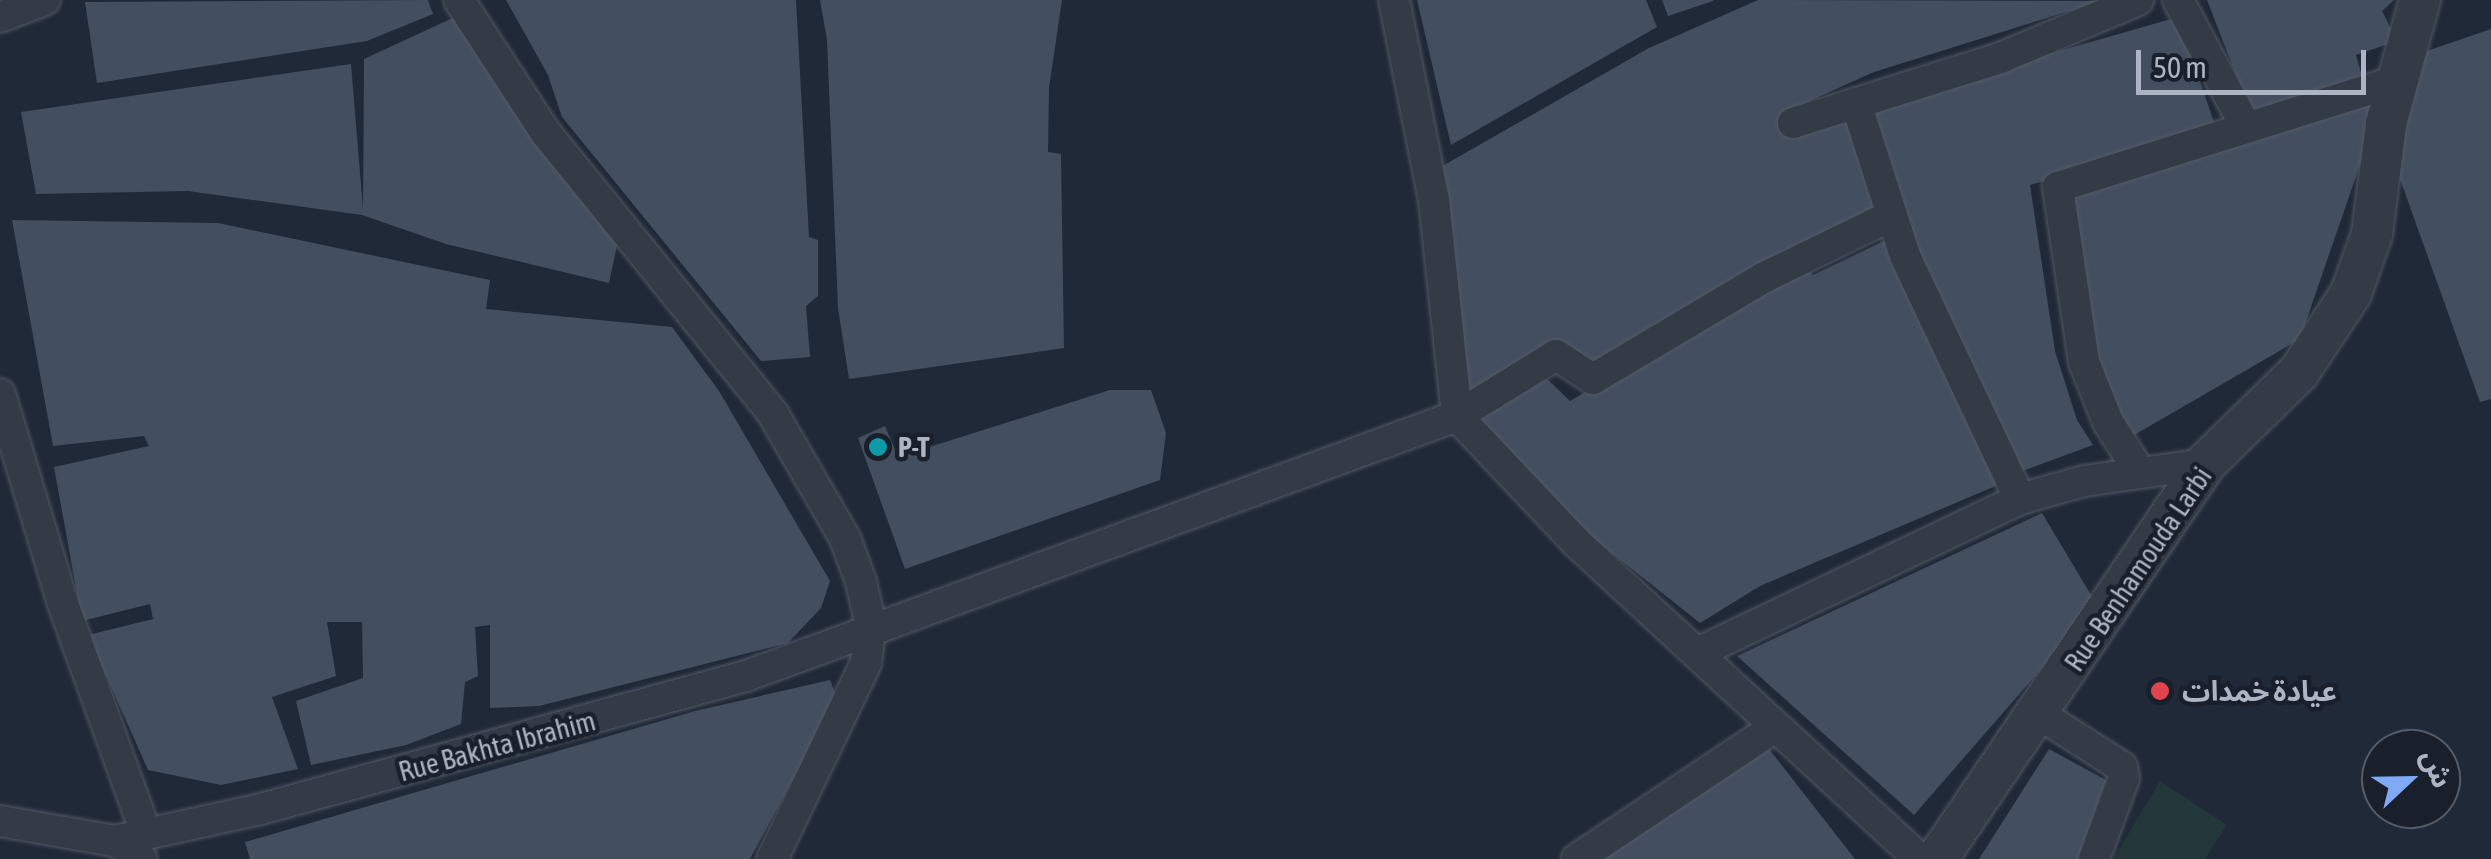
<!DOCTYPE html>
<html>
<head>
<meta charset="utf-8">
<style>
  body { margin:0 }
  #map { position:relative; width:2491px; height:859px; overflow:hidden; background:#202937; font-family:"Asap Condensed","Noto Sans Arabic",sans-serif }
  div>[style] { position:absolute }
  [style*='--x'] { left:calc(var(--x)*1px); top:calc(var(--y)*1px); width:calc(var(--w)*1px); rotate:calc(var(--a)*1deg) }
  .green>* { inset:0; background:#233639 }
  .building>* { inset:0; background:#434e5f }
  .roads { filter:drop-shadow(0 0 2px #515865) drop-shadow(0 0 2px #515865) }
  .minor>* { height:30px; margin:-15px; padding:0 15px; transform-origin:15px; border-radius:15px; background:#333b47 }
  .tertiary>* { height:40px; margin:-20px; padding:0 20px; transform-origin:20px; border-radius:20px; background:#333b47 }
  .dots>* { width:28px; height:28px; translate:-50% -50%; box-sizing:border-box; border:5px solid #19202c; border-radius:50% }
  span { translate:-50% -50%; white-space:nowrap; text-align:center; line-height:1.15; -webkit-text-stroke:9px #19202c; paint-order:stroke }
  .poi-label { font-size:28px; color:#adb5c4; font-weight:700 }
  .left { translate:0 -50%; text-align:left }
  .street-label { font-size:28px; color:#adb5c4 }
  .north { position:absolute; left:2361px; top:729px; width:100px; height:100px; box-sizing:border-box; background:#19202c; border:2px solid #545c69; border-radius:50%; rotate:68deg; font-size:28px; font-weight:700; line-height:40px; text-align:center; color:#adb5c4 }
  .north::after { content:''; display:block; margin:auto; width:35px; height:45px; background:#80aaf6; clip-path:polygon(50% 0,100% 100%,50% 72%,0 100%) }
  .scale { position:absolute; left:2136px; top:50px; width:230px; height:45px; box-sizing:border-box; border:5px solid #adb5c4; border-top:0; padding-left:12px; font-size:30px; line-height:35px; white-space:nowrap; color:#adb5c4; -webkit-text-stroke:8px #19202c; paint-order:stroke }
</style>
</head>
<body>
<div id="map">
  <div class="green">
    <div style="clip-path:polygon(2160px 781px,2227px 825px,2205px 859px,2113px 859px)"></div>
  </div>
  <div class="building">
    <div style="clip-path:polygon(428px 0,433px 14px,367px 41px,97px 83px,85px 2px)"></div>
    <div style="clip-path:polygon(506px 0,796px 0,809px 237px,818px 240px,818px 296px,806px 306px,810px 357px,761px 361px,562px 117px,548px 75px)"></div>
    <div style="clip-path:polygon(820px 0,1062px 0,1049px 88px,1048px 152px,1061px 154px,1064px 348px,849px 379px,838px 308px,827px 40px)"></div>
    <div style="clip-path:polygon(1417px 0,1646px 0,1657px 27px,1451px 145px)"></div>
    <div style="clip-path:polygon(1662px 0,1713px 0,1713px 1px,1668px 16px)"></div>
    <div style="clip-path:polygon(1758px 0,2101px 1px,1874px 72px,1785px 112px,1847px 118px,1881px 210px,1588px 378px,1561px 346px,1459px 407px,1439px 168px,1649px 48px)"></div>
    <div style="clip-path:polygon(2207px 0,2394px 0,2382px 11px,2397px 41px,2356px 55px,2364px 83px,2251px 114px)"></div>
    <div style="clip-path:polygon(457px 16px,619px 236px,609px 283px,446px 244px,362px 215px,188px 191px,36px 194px,21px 112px,351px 64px,363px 209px,364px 59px)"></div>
    <div style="clip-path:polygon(2178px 17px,2217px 131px,2030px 185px,2055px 351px,2077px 420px,2093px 445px,2017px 473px,1935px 313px,1863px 107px)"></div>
    <div style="clip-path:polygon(2491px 29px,2491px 399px,2480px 402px,2396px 168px,2403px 157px,2391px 126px,2421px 53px)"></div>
    <div style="clip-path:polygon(2383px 98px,2300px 339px,2129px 438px,2083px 342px,2060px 189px)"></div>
    <div style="clip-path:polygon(12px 220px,218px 223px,490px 280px,486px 309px,672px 327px,719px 391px,830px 581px,821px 608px,788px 643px,539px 706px,490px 708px,490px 625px,475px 627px,478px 676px,465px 682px,461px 724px,406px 745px,311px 765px,296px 701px,363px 678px,362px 622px,327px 622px,336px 676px,272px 697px,298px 769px,221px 785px,148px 770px,88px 635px,153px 619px,150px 604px,82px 621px,54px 467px,149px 446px,144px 436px,53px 446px)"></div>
    <div style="clip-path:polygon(1890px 238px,2005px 482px,1760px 586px,1700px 623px,1579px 527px,1466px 419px,1537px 369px,1570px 401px,1804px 264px,1813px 275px)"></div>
    <div style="clip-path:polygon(1110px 390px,1151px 390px,1166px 433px,1160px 480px,905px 569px,858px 438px,885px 426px,898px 457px)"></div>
    <div style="clip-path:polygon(2042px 513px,2097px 605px,1914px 815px,1737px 656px)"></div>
    <div style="clip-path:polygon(830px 680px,837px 698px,750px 859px,250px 859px,245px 842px,695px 711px)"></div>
    <div style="clip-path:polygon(1769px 749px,1855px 859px,1596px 859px)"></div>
    <div style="clip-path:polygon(2049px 749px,2106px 780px,2078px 859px,1979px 859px)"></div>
  </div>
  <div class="roads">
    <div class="minor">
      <div style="--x:459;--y:0;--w:158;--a:56.9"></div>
      <div style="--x:545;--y:132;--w:363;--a:51"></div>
      <div style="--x:773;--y:414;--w:143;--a:59.9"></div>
      <div style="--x:845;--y:538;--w:47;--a:70"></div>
      <div style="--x:861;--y:582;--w:45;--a:77.2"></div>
      <div style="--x:871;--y:626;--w:37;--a:98"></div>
      <div style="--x:866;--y:663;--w:217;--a:115.6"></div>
      <div style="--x:1394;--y:0;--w:204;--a:78.7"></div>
      <div style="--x:1434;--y:200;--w:217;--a:83.9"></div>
      <div style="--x:1457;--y:416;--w:116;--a:-31.6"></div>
      <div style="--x:1556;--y:355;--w:44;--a:33"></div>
      <div style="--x:1593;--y:379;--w:198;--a:-30.7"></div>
      <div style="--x:1763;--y:278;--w:141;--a:-26"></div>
      <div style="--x:2178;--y:0;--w:144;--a:61.8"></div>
      <div style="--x:0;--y:17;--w:48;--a:-20.7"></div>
      <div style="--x:1856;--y:103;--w:161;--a:72.2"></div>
      <div style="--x:1905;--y:256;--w:269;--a:64.7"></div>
      <div style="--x:1793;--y:123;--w:217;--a:-17.4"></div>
      <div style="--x:2000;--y:58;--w:150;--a:-22.8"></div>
      <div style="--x:0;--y:394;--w:216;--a:73.3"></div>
      <div style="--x:62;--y:601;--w:247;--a:70.1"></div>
      <div style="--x:2139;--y:471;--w:58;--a:-122.3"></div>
      <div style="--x:2108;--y:422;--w:65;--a:-111.8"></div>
      <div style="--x:2084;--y:362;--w:177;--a:-98.5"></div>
      <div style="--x:2058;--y:187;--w:354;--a:-17.4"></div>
      <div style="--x:1697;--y:653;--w:358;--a:-25.5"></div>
      <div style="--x:2020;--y:499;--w:66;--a:-15.7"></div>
      <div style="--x:2084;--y:481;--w:122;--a:-8"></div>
      <div style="--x:2041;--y:715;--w:96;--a:32.7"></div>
      <div style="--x:2122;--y:767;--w:11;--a:80"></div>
      <div style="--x:2124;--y:778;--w:86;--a:110.3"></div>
      <div style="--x:0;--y:821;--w:117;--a:9.9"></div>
      <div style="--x:115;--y:841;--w:32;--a:34"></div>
      <div style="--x:115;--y:841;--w:149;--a:-12.4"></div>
      <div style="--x:261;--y:809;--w:503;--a:-15.34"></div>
      <div style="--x:746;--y:676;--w:757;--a:-20.09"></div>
      <div style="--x:1457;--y:416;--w:173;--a:46.6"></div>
      <div style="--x:1576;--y:542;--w:468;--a:42.7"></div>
      <div style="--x:1577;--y:859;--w:234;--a:-33.7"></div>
    </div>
    <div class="tertiary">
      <div style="--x:1937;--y:859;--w:477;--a:-55.8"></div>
      <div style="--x:2205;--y:464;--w:132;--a:-44.4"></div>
      <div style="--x:2299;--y:372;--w:95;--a:-56.6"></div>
      <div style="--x:2351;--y:293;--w:63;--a:-70.4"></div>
      <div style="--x:2372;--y:234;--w:111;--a:-82.7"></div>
      <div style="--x:2386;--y:124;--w:129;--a:-74.7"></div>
    </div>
  </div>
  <div class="dots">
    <div style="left:878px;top:447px;background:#0f9aa8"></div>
    <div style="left:2160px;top:691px;background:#e0444e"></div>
  </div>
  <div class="poi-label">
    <span class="left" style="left:898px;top:447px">P-T</span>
    <span class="left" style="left:2182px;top:691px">عيادة خمدات</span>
  </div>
  <div class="street-label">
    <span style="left:2138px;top:569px;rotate:-56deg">Rue Benhamouda Larbi</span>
    <span style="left:497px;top:746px;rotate:-15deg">Rue Bakhta Ibrahim</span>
  </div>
  <div class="north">ش</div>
  <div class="scale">50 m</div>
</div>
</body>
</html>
